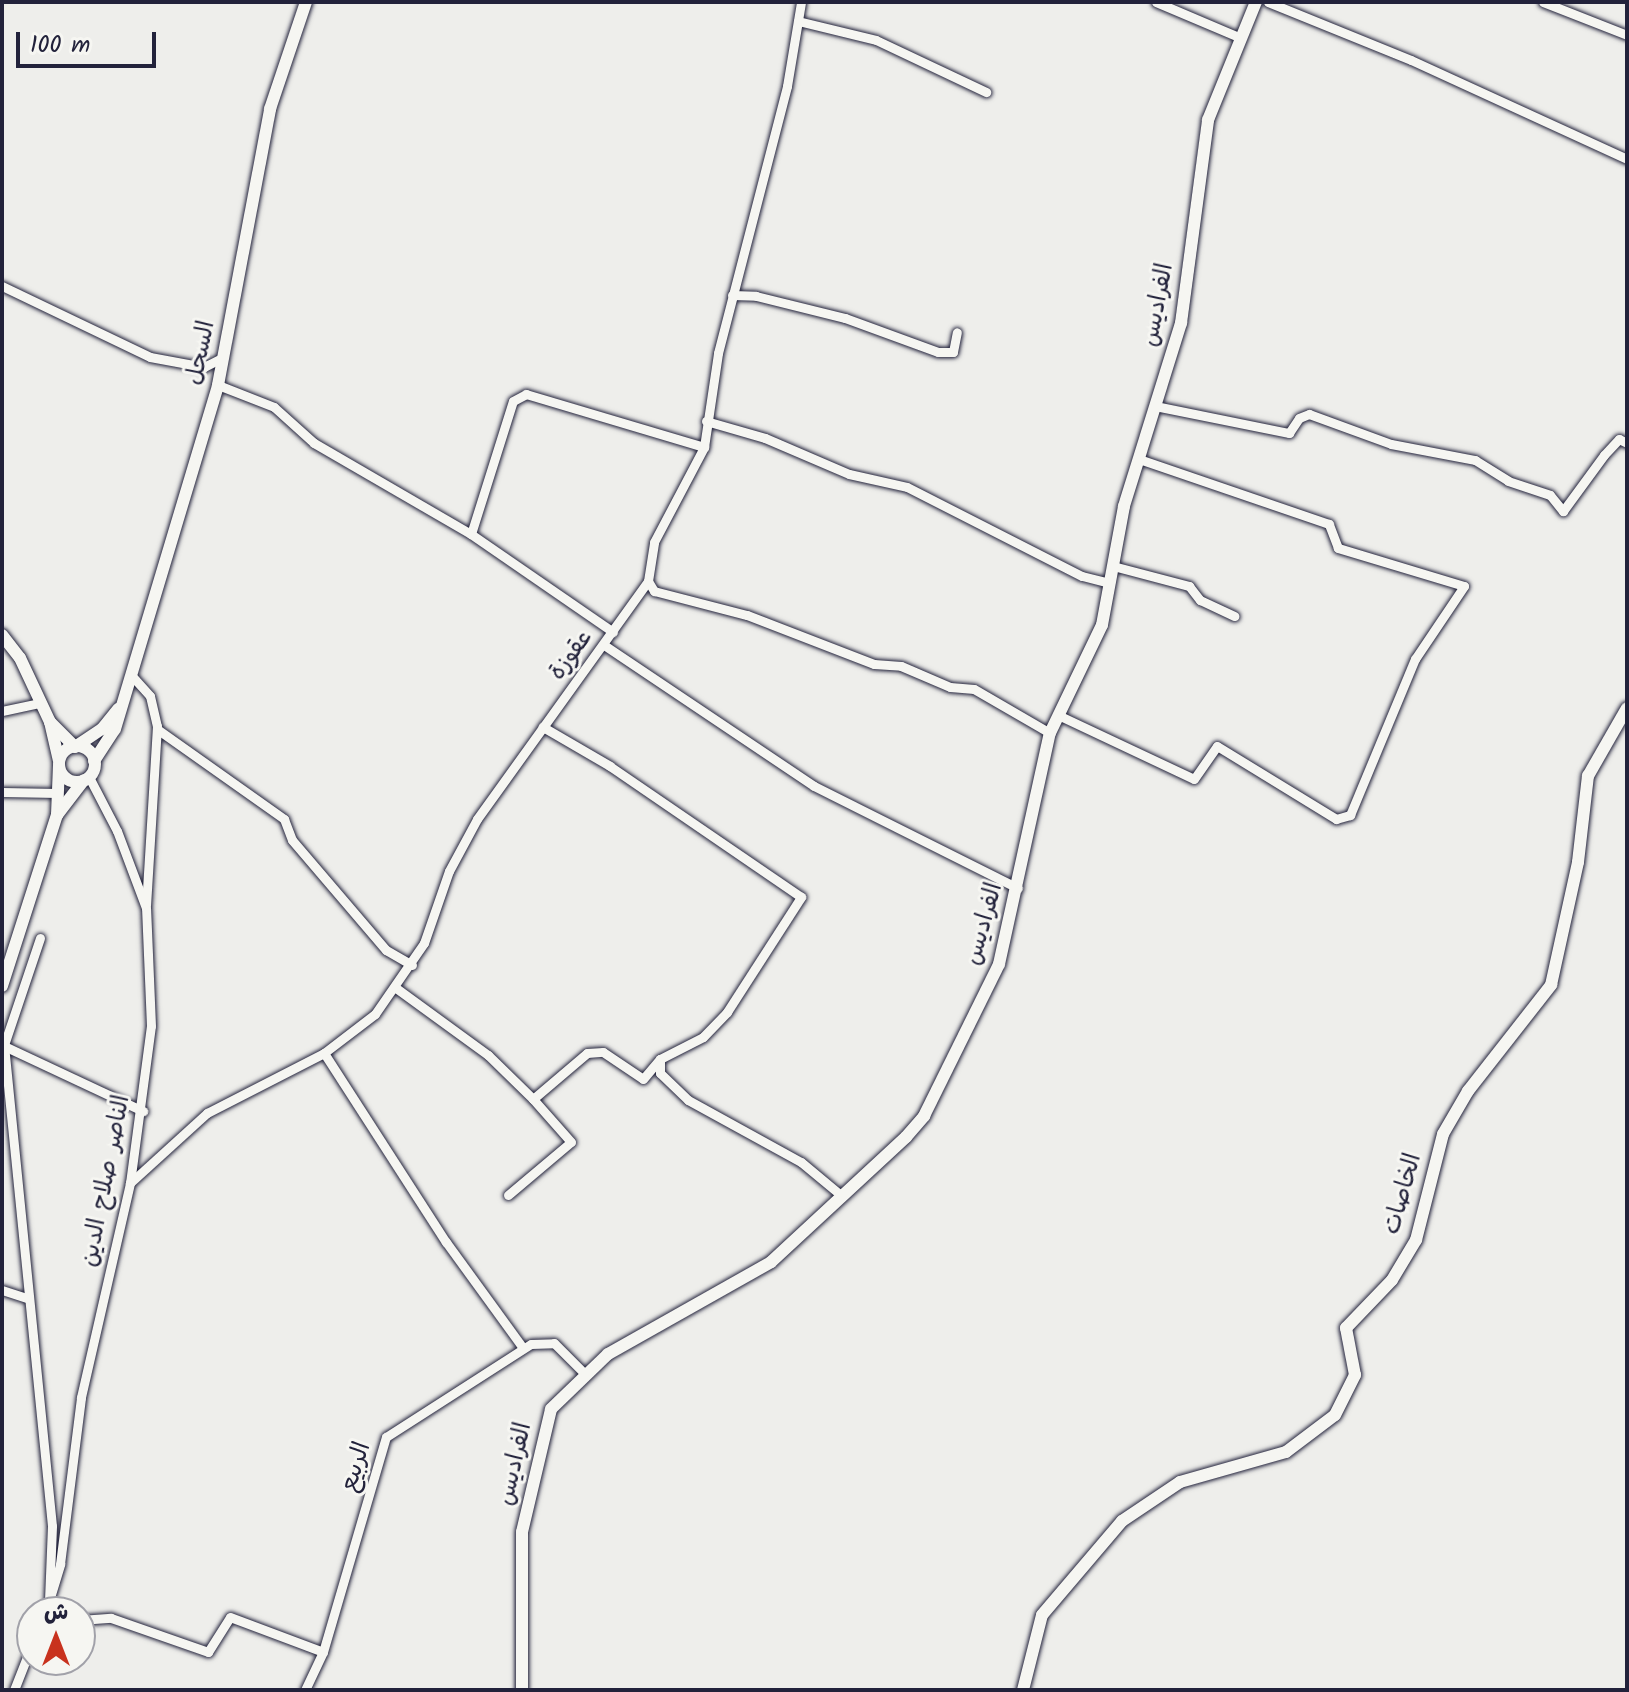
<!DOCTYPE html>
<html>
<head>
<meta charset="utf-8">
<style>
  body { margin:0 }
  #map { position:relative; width:1629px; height:1692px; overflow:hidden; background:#eeeeeb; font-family:Kalam,"Playpen Sans Arabic",sans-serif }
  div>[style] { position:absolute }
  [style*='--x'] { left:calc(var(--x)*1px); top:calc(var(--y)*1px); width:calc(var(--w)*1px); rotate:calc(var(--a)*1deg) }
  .roads { filter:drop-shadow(0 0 2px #22223b) drop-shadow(0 0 2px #22223b) }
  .street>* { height:9px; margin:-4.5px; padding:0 4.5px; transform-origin:4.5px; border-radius:4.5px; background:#f6f6f2 }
  .secondary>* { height:12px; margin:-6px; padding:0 6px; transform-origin:6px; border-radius:6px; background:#f6f6f2 }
  .secondary>.ring { margin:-6px; padding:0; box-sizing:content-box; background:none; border:12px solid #f6f6f2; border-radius:50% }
  span { translate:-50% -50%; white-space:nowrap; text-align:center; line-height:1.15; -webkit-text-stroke:6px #f6f6f2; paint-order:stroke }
  .street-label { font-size:24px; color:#22223b }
  .frame { position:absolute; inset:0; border:4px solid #22223b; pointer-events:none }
  .north { position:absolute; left:16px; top:1596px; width:80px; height:80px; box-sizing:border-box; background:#f6f6f2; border:2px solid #a1a1a9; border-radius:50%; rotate:0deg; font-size:22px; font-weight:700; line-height:32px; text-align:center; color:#22223b }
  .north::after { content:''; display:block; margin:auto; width:28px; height:36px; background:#c8321e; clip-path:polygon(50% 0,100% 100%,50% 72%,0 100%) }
  .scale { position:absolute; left:16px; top:32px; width:140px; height:36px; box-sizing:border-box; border:4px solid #22223b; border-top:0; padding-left:10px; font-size:24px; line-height:28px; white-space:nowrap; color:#22223b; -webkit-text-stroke:6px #f6f6f2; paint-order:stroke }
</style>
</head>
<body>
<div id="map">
  <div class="roads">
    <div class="street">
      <div style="--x:1156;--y:2;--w:92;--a:23"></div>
      <div style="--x:1268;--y:2;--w:154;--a:22.1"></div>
      <div style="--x:1411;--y:60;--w:238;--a:24.6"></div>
      <div style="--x:1543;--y:2;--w:90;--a:21.4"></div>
      <div style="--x:798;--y:21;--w:80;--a:13.7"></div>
      <div style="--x:876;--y:40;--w:122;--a:25.3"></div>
      <div style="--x:2;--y:286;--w:164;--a:25.6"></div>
      <div style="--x:150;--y:357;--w:55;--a:10.5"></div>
      <div style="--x:204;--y:367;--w:22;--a:-27"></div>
      <div style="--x:732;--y:295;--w:24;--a:2"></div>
      <div style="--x:756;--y:296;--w:92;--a:13.9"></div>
      <div style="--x:845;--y:318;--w:99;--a:20.1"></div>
      <div style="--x:938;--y:352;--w:15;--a:0"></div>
      <div style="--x:953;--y:352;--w:20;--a:-79"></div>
      <div style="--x:218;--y:385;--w:60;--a:21.4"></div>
      <div style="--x:274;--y:407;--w:54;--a:42"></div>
      <div style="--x:314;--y:443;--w:181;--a:30.1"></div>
      <div style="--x:1155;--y:406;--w:137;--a:11.4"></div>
      <div style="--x:1289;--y:433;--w:18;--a:-56"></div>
      <div style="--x:1299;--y:418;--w:11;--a:-22"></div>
      <div style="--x:1309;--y:414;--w:87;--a:20.1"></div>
      <div style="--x:1391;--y:444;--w:86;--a:10.8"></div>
      <div style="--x:1475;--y:460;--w:39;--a:32"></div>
      <div style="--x:1508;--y:481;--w:44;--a:18.4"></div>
      <div style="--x:1550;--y:495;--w:21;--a:51"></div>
      <div style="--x:1563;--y:511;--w:69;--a:-53.8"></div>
      <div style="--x:1604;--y:455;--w:22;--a:-47"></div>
      <div style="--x:1619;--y:439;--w:9;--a:27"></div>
      <div style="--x:706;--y:421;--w:61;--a:16.1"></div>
      <div style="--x:765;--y:438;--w:91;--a:23.2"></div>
      <div style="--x:849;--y:474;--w:59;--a:12.6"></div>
      <div style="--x:907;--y:487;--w:196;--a:27"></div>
      <div style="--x:1082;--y:576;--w:29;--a:14"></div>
      <div style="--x:1113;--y:566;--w:79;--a:14.7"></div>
      <div style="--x:1189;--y:586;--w:18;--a:52"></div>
      <div style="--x:1200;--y:600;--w:38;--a:25"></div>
      <div style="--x:648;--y:581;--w:12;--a:59"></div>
      <div style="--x:654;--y:591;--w:96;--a:14.5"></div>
      <div style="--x:747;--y:615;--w:136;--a:21.1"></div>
      <div style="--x:874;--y:664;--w:27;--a:4"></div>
      <div style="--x:901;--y:666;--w:53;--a:23.2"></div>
      <div style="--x:950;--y:687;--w:24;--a:5"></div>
      <div style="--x:974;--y:689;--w:88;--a:30.1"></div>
      <div style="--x:613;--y:632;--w:173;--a:-145.4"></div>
      <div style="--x:471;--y:534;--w:139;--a:-72.5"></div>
      <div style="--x:513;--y:401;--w:15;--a:-28"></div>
      <div style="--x:526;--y:394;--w:186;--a:16.6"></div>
      <div style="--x:604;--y:645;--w:253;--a:33.9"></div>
      <div style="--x:814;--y:786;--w:228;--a:26.6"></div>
      <div style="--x:132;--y:676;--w:27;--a:48"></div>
      <div style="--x:150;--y:696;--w:31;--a:77"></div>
      <div style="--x:157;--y:726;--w:179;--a:93.5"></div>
      <div style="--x:2;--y:711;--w:40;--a:-12"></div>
      <div style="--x:1058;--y:715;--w:150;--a:25.2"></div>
      <div style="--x:1194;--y:779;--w:40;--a:-55.1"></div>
      <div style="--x:1217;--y:746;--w:140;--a:31.5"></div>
      <div style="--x:1336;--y:819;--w:15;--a:-16"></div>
      <div style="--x:1350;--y:815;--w:169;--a:-67.4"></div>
      <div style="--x:1415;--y:659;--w:88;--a:-56.1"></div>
      <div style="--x:1464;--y:586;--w:132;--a:-163.2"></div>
      <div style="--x:1338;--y:548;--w:26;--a:-111"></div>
      <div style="--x:1329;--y:524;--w:201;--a:-161.1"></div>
      <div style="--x:157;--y:729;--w:156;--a:35.3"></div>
      <div style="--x:284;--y:819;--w:22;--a:69"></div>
      <div style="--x:292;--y:840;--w:145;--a:49.5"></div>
      <div style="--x:386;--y:950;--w:30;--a:30"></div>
      <div style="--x:2;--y:792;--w:56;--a:1"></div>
      <div style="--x:40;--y:938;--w:113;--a:108.6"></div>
      <div style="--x:4;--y:1045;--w:483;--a:84.3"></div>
      <div style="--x:52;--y:1526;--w:75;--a:92.3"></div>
      <div style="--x:49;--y:1601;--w:12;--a:114"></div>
      <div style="--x:396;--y:988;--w:114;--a:36.1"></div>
      <div style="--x:488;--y:1055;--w:63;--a:44.4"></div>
      <div style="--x:533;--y:1099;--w:71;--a:-40.4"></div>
      <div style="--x:587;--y:1053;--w:16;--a:-4"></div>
      <div style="--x:603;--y:1052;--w:48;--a:34"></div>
      <div style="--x:643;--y:1079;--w:26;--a:-50"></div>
      <div style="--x:660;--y:1059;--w:48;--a:-27.1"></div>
      <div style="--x:703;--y:1037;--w:35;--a:-46"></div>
      <div style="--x:727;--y:1012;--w:137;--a:-57.2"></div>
      <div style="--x:801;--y:897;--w:232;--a:-145.6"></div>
      <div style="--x:610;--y:766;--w:78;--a:-149.8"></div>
      <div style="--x:2;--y:1045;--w:156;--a:25.1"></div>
      <div style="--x:324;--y:1053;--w:225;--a:57.2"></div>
      <div style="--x:446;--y:1242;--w:131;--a:54"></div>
      <div style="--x:660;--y:1059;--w:14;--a:90"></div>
      <div style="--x:660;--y:1073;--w:39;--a:44"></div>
      <div style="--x:688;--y:1100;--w:129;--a:28.8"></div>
      <div style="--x:801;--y:1162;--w:53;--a:39.7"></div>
      <div style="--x:130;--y:1183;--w:104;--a:-42.3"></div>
      <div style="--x:207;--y:1113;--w:131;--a:-27.1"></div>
      <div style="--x:324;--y:1053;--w:64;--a:-37.4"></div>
      <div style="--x:375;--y:1014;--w:86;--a:-55.4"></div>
      <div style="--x:424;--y:943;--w:76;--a:-70.9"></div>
      <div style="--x:449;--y:871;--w:59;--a:-61.7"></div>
      <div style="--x:477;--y:819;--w:293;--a:-54.3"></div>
      <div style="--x:648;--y:581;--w:39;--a:-81"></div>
      <div style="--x:654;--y:542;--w:107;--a:-62.2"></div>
      <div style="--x:704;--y:447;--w:95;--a:-81.5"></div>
      <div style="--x:718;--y:353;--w:276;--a:-75.5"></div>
      <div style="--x:787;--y:86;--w:85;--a:-80.5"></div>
      <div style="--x:508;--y:1195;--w:82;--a:-40.1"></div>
      <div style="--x:571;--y:1142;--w:57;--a:-131.5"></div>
      <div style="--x:2;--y:1290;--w:25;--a:18"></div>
      <div style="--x:49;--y:1601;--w:39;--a:-73"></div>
      <div style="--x:60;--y:1564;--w:168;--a:-82.8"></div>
      <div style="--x:81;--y:1397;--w:220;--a:-77.1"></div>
      <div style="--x:130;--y:1183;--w:158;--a:-82.4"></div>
      <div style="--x:151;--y:1026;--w:118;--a:-92.4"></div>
      <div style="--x:146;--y:908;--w:82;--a:-110.6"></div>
      <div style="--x:117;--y:831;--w:61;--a:-117.4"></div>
      <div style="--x:80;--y:1620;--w:31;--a:-4"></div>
      <div style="--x:111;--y:1618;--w:103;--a:19.3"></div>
      <div style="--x:208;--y:1652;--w:41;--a:-57.8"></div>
      <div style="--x:230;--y:1617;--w:99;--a:20.6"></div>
      <div style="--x:14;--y:1690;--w:49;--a:-68.6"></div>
      <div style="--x:305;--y:1690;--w:42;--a:-64.7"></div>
      <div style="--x:323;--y:1652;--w:224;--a:-73.7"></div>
      <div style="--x:386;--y:1437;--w:172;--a:-32.7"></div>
      <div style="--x:531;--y:1344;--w:23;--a:-2"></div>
      <div style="--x:554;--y:1343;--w:44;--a:45"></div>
    </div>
    <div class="secondary">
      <div style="--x:2;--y:635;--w:29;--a:52"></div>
      <div style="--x:20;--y:658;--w:71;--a:64.9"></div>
      <div style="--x:50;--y:722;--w:39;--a:77"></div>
      <div style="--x:50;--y:722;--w:35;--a:45"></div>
      <div style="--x:75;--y:747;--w:32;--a:-34"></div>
      <div style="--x:102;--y:729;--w:26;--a:-51"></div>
      <div class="ring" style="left:59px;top:746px;width:24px;height:24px"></div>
      <div style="--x:94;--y:761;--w:38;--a:-57"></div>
      <div style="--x:115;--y:729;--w:359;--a:-73.3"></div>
      <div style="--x:218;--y:385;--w:281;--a:-79.3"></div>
      <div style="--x:270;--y:109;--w:113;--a:-71.4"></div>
      <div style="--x:57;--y:815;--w:44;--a:-52.4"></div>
      <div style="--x:2;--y:986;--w:180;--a:-72.2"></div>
      <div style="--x:57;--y:815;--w:49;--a:-87.7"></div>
      <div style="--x:522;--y:1690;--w:158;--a:-90"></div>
      <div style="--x:522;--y:1532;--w:126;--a:-76.7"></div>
      <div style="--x:551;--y:1409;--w:79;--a:-44"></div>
      <div style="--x:608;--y:1354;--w:187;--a:-29.4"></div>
      <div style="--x:771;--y:1262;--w:184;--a:-42.8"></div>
      <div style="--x:906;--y:1137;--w:28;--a:-49"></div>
      <div style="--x:924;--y:1116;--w:169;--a:-63.7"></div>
      <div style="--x:999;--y:964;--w:237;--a:-77.6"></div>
      <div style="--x:1050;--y:733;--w:120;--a:-64.3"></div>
      <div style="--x:1102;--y:625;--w:121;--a:-79.5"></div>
      <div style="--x:1124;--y:506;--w:192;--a:-72.7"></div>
      <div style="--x:1181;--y:323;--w:205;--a:-82.4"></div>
      <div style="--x:1208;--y:120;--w:127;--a:-67.9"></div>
      <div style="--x:1023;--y:1690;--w:77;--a:-75.8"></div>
      <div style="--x:1042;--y:1615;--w:123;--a:-49.6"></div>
      <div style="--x:1122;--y:1521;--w:70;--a:-33.9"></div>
      <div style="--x:1180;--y:1482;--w:110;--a:-15.8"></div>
      <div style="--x:1286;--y:1452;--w:61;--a:-37.1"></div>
      <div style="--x:1335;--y:1415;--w:45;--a:-63.4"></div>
      <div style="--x:1355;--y:1375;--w:48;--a:-100.8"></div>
      <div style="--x:1346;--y:1328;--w:66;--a:-46.2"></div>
      <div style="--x:1392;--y:1280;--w:47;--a:-59"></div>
      <div style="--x:1416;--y:1240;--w:109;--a:-75.7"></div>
      <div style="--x:1443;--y:1134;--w:50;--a:-59.8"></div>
      <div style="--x:1468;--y:1091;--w:135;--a:-51.9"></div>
      <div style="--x:1551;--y:985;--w:126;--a:-77.6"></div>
      <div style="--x:1578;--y:862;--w:87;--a:-83.4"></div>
      <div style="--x:1588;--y:776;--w:78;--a:-60.2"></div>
    </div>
  </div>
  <div class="street-label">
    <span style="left:1158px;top:305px;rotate:-79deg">الفراديس</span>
    <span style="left:201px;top:353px;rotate:-78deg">السحل</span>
    <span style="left:571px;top:655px;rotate:-54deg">عقوزة</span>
    <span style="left:984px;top:924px;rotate:-74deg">الفراديس</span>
    <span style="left:106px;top:1181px;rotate:-79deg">الناصر صلاح الدين</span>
    <span style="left:1403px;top:1194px;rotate:-74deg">الخاصات</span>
    <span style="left:515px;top:1464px;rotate:-77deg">الفراديس</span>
    <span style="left:356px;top:1467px;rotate:-72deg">الربيع</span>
  </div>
  <div class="frame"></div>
  <div class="north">ش</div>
  <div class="scale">100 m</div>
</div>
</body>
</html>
